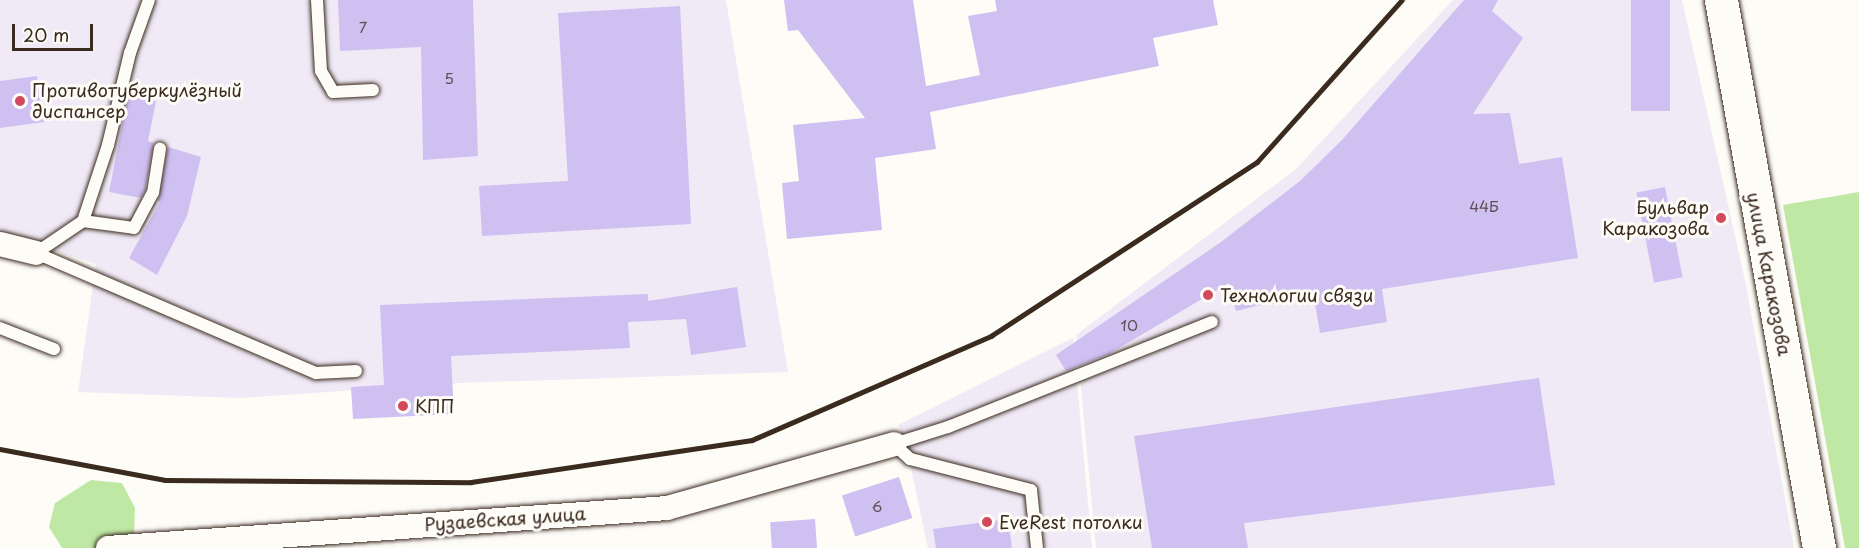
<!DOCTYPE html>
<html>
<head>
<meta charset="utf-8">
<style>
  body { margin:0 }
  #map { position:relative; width:1859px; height:548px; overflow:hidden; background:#fdfcf7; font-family:"Playpen Sans",sans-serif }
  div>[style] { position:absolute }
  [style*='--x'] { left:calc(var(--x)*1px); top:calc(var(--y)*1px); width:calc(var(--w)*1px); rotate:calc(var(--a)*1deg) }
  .built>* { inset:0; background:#efeaf6 }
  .green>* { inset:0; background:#bee8a4 }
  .building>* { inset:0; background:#cfc0f2; transform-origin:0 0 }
  .roads { filter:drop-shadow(0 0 2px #3b2a1e) drop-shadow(0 0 2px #3b2a1e) }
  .service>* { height:12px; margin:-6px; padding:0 6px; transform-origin:6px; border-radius:6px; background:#fdfcf7 }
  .minor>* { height:24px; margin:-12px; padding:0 12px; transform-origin:12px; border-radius:12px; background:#fdfcf7 }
  .secondary>* { height:33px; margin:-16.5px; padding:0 16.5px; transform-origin:16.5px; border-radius:16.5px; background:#fdfcf7 }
  .rail>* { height:4.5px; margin:-2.25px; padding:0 2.25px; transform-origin:2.25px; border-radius:2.25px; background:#3b2a1e }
  .dots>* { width:16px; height:16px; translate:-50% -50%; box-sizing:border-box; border:3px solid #fdfcf7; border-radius:50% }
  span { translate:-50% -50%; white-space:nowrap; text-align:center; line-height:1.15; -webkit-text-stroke:6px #fdfcf7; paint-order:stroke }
  .number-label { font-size:15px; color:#605053 }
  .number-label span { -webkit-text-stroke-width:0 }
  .poi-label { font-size:18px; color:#3b2a1e }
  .left { translate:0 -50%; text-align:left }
  .right { translate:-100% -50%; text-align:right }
  .street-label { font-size:18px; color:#3b2a1e }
  .scale { position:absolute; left:12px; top:24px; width:81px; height:27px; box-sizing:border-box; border:3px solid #3b2a1e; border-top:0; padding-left:8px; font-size:18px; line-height:21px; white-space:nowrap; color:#3b2a1e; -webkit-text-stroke:4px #fdfcf7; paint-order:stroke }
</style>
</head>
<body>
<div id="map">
  <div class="built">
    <div style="clip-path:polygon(0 0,726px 0,788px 372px,460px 383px,241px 398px,78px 392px,96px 264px,0 233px)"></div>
    <div style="clip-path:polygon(1453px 0,1682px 0,1746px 285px,1794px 548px,1096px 548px,1076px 335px,1295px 170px)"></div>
    <div style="clip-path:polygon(1073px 338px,1092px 548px,928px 548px,906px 445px,898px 425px)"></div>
  </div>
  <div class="green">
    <div style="clip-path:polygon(1859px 192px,1859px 548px,1845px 548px,1783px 205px)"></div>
    <div style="clip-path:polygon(91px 480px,122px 483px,135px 508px,134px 534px,110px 548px,62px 548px,49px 527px,55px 503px)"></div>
  </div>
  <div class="building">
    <div style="clip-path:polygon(338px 0,473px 0,478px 156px,423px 160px,421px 47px,340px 51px)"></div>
    <div style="clip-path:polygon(784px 0,913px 0,926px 86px,980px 75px,968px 16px,997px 11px,995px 0,1213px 0,1218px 25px,1153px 38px,1159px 66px,930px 112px,936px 149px,875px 158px,882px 230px,787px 239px,782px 183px,799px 181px,793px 125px,865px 118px,798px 30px,788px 31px)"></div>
    <div style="clip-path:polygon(1464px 0,1498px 0,1492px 11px,1523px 38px,1473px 114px,1510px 113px,1519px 164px,1562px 157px,1578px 258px,1382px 289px,1387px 322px,1320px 333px,1313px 292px,1236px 311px,1229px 283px,1109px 354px,1066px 371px,1056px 355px,1221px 242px,1300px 181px,1342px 140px)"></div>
    <div style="left:1631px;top:0;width:39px;height:111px"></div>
    <div style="clip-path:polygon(680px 6px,691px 224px,482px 236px,479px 186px,568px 181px,558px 13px)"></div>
    <div style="clip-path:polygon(37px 76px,44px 122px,0 128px,0 81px)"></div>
    <div style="clip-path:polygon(128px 95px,156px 101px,148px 141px,154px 143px,145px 190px,141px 198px,109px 192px)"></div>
    <div style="clip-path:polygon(168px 147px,201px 157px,187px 216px,157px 275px,129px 258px,160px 202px,158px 201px)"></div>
    <div style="left:1665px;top:187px;width:92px;height:29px;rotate:79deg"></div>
    <div style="clip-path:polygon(737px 287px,746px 347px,691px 355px,686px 319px,628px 322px,630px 348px,451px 356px,454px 414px,353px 419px,351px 387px,384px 385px,380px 305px,648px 294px,648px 301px)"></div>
    <div style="clip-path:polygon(1539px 378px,1555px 485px,1244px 523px,1248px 548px,1152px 548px,1134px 436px)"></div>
    <div style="left:899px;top:477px;width:43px;height:60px;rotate:72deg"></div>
    <div style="left:815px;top:519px;width:29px;height:45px;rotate:86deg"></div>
    <div style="clip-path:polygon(1008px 519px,1012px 548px,936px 548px,933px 529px)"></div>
  </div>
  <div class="roads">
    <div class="service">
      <div style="--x:317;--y:0;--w:71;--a:86.8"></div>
      <div style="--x:321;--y:71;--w:24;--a:60"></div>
      <div style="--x:333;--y:92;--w:40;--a:-2.9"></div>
      <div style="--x:83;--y:221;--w:51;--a:7.8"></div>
      <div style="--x:134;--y:228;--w:40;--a:-62"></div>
      <div style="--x:153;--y:193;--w:45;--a:-81"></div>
      <div style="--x:36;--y:253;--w:305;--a:23.2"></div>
      <div style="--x:316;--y:373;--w:40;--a:-2.9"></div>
      <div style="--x:36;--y:253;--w:57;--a:-34.2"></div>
      <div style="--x:83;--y:221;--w:80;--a:-71.8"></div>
      <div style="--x:108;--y:145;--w:95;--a:-76.6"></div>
      <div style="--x:130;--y:53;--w:56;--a:-70.3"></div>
      <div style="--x:0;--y:328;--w:58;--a:21.3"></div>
      <div style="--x:1037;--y:548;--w:58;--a:-95.9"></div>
      <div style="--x:1031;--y:490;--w:125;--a:-165.6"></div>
      <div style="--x:910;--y:459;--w:22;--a:-137"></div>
      <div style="--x:894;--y:444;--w:57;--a:-17.5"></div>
      <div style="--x:948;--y:427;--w:284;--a:-21.7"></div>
    </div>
    <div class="minor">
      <div style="--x:0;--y:244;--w:37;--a:14"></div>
      <div style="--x:108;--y:548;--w:560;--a:-4.09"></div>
      <div style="--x:667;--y:508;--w:236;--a:-15.7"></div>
    </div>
    <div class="secondary">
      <div style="--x:1721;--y:0;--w:557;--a:79.86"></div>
    </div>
  </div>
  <div class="rail">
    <div style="--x:0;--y:449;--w:168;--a:10.6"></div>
    <div style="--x:165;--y:480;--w:306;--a:0.4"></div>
    <div style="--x:471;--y:482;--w:284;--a:-8.5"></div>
    <div style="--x:752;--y:440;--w:261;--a:-23.5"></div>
    <div style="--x:991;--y:336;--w:318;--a:-33.2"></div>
    <div style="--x:1257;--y:162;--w:217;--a:-48.2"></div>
  </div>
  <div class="dots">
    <div style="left:20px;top:101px;background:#d1495b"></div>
    <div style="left:1721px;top:218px;background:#d1495b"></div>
    <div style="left:1208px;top:295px;background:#d1495b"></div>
    <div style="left:403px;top:406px;background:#d1495b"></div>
    <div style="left:987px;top:522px;background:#d1495b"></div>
  </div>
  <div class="number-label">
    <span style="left:363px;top:27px">7</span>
    <span style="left:449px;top:78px">5</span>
    <span style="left:1484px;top:206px">44Б</span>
    <span style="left:1129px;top:325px">10</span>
    <span style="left:877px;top:506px">6</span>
  </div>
  <div class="poi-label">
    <span class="left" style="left:32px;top:101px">Противотуберкулёзный<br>диспансер</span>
    <span class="right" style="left:1709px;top:218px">Бульвар<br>Каракозова</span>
    <span class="left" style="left:1220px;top:295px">Технологии связи</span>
    <span class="left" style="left:415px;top:406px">КПП</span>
    <span class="left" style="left:999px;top:522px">EveRest потолки</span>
  </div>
  <div class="street-label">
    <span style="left:1769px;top:274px;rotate:79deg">улица Каракозова</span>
    <span style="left:505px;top:519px;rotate:-4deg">Рузаевская улица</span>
  </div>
  <div class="scale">20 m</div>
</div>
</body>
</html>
